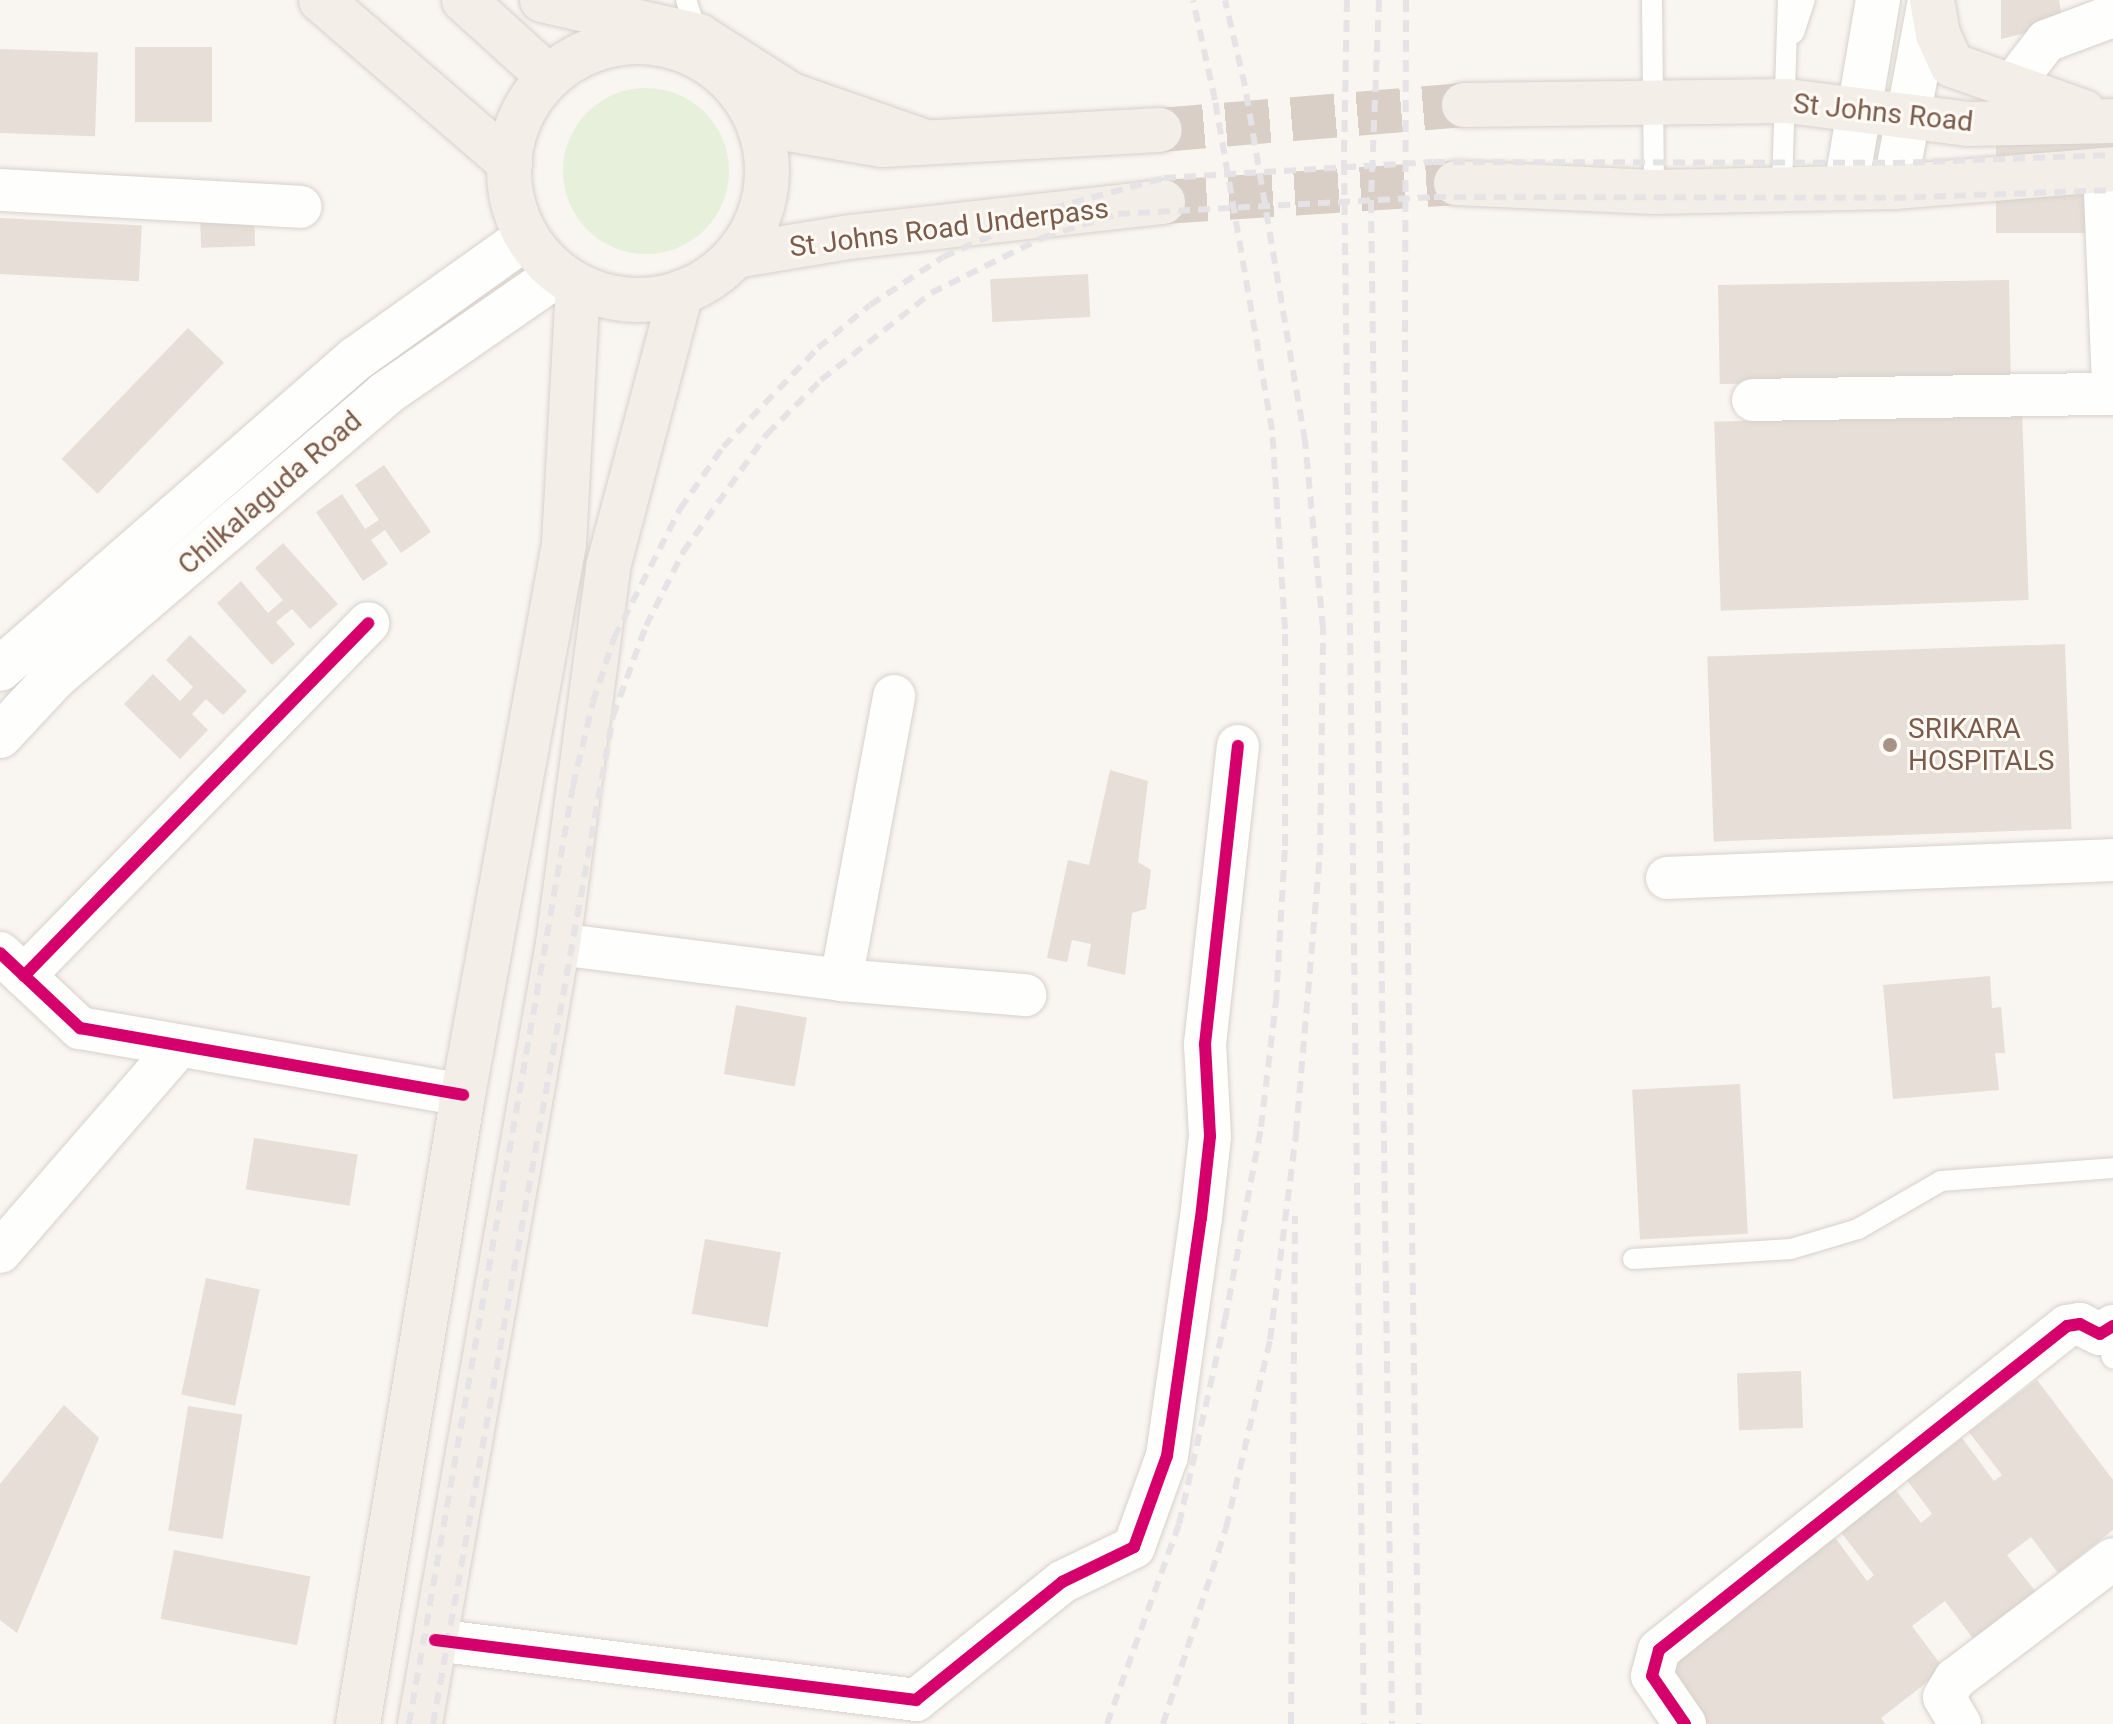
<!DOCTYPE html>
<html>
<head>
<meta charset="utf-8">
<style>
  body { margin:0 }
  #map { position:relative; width:2113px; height:1724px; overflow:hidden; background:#f9f5f0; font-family:Roboto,sans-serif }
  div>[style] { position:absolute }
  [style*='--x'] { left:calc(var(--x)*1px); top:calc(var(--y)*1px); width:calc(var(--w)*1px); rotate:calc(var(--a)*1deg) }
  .green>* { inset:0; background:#e7f0db }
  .round { border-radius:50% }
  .building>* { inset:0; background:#e6ded7; transform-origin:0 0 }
  .primary-tunnel>* { height:44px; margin-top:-22px; transform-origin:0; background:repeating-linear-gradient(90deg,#d9cfc7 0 44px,transparent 0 66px) }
  .roads { filter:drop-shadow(0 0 2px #d7d1cb) drop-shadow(0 0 2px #d7d1cb) }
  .service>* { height:20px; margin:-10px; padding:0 10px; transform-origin:10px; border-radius:10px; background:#fefefd }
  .minor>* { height:42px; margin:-21px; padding:0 21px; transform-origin:21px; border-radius:21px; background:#fefefd }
  .secondary>* { height:44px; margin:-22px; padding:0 22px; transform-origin:22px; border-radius:22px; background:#fefefd }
  .primary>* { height:44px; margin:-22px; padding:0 22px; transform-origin:22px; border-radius:22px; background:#f3eee8 }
  .primary>.ring { margin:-22px; padding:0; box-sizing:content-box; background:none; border:44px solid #f3eee8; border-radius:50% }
  .rail>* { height:6px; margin-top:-3px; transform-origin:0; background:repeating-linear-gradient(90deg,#e6e3e7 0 12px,transparent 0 20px) }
  .cycleway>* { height:12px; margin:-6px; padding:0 6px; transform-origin:6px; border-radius:6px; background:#d6006c }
  .dots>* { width:22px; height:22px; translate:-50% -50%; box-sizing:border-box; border:4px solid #fffaf3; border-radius:50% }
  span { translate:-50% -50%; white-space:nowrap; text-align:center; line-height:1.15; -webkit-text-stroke:6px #fffaf3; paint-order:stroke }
  .street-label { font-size:28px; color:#7a5c4d }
  .poi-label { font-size:28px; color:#7a5c4d }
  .left { translate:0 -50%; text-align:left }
</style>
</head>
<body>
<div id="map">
  <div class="green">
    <div class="round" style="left:563px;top:88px;width:166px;height:166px"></div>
  </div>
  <div class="building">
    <div style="clip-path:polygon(2001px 0,2059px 0,2063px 24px,2001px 39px)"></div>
    <div style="left:135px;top:47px;width:77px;height:75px"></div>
    <div style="left:0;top:49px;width:98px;height:84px;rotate:2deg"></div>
    <div style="left:2113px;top:104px;width:129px;height:117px;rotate:90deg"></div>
    <div style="left:254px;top:214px;width:32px;height:54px;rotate:88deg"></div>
    <div style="left:0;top:218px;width:142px;height:56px;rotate:3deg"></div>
    <div style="left:1088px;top:274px;width:43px;height:98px;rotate:87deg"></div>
    <div style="left:2009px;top:280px;width:99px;height:291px;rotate:89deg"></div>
    <div style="left:188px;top:328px;width:50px;height:182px;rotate:44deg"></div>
    <div style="left:2022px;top:411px;width:189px;height:308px;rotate:88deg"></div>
    <div style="clip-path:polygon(384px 465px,431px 532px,401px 553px,385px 530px,371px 540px,388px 564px,363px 581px,316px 512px,342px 494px,365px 529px,379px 520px,355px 485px)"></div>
    <div style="clip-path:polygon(283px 543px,338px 604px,310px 629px,292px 609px,276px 622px,295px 644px,272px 665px,217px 603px,241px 581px,268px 613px,283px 600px,255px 568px)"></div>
    <div style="clip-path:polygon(190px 635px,247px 691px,223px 715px,206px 699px,192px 714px,208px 730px,180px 759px,124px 704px,153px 674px,180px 701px,193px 687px,166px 660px)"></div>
    <div style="left:2065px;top:644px;width:185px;height:358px;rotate:88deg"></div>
    <div style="clip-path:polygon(1110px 770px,1148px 781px,1138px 862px,1151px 870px,1146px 909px,1132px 913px,1125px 975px,1087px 966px,1091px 944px,1072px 940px,1067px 962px,1047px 958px,1068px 860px,1089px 865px)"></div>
    <div style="clip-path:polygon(1990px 976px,1992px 1008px,2001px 1007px,2005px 1053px,1995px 1053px,1999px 1090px,1893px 1099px,1883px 985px)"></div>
    <div style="left:736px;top:1005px;width:72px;height:70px;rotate:10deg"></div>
    <div style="left:1740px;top:1084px;width:150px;height:108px;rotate:87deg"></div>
    <div style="left:254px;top:1138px;width:105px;height:52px;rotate:9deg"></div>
    <div style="left:705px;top:1239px;width:77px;height:76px;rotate:10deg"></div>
    <div style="left:206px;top:1278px;width:55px;height:119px;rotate:12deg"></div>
    <div style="left:1801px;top:1371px;width:57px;height:64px;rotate:88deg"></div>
    <div style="clip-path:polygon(2037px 1380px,2113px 1480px,2113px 1530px,2058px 1573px,2031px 1537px,2007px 1555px,2039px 1596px,1977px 1644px,1945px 1601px,1912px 1626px,1944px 1669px,1881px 1718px,1885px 1724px,1708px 1724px,1664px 1666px,1834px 1536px,1867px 1581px,1874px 1575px,1840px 1531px,1895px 1489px,1921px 1523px,1932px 1514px,1907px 1480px,1962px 1438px,1994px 1481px,2002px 1475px,1969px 1432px)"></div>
    <div style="clip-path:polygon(64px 1405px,99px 1438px,17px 1633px,0 1620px,0 1484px)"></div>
    <div style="left:188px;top:1406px;width:55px;height:126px;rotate:9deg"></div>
    <div style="left:174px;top:1550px;width:139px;height:70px;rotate:11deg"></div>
  </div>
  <div class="primary-tunnel">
    <div style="--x:1160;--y:130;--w:305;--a:-4.7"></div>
    <div style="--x:1163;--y:202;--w:294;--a:-3.7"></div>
  </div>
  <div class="roads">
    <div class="service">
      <div style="--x:686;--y:0;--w:40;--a:71.1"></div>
      <div style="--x:1652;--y:0;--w:192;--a:89.4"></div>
      <div style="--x:1794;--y:33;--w:35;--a:-72"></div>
      <div style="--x:593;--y:49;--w:40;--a:-87.1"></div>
      <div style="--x:1782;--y:187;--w:187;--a:-88.2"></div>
      <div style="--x:1633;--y:1259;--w:158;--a:-3.6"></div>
      <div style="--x:1791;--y:1249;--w:70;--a:-16.6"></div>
      <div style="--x:1858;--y:1229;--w:96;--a:-30"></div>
      <div style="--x:1941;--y:1181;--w:172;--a:-4.3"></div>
      <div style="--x:2111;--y:1355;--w:4;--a:63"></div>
    </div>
    <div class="minor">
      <div style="--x:2010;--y:88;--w:59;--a:-52.5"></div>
      <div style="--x:2046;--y:41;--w:72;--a:-20.5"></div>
      <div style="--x:2104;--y:169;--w:215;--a:87.6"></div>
      <div style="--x:0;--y:190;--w:301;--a:3.2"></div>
      <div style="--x:1753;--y:400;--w:360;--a:-1"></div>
      <div style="--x:1667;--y:878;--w:446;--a:-2.3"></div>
      <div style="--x:558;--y:944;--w:285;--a:7.2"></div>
      <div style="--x:841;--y:980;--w:185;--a:4.7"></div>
      <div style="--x:0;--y:953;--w:110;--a:43.2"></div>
      <div style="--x:80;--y:1028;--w:389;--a:9.9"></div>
      <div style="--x:24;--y:976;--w:493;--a:-45.7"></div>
      <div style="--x:841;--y:980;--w:289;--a:-79.4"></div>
      <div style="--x:0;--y:1252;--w:273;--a:-49"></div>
      <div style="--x:435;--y:1640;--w:485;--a:7.1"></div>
      <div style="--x:916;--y:1700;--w:188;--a:-38.9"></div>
      <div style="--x:1062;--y:1582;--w:80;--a:-25.9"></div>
      <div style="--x:1134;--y:1547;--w:97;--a:-70.1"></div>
      <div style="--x:1167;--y:1456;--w:240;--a:-81.9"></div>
      <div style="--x:1201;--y:1218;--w:82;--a:-83.7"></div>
      <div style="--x:1210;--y:1136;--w:92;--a:-93.1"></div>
      <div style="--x:1205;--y:1044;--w:300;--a:-83.7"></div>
      <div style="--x:1685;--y:1724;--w:58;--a:-124.5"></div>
      <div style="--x:1652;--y:1676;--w:27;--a:-75"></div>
      <div style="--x:1659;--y:1650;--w:521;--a:-38.45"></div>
      <div style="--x:2067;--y:1326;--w:13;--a:-9"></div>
      <div style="--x:2080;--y:1324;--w:22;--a:27"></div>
      <div style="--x:2100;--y:1334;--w:15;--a:-32"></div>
      <div style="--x:1960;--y:1724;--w:31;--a:-121"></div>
      <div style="--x:1944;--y:1697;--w:21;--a:-59"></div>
      <div style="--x:1955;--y:1679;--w:198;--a:-37.2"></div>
    </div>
    <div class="secondary">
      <div style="--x:1846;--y:187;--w:190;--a:-80.3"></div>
      <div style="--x:1895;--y:187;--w:190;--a:-79.4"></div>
      <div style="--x:0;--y:669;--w:473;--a:-41.1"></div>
      <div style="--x:357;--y:358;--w:206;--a:-35.5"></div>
      <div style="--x:0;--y:736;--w:79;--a:-47"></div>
      <div style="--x:54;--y:678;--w:436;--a:-40.6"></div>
      <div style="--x:385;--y:394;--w:211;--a:-34.7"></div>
    </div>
    <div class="primary">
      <div style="--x:321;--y:0;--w:250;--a:40.8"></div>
      <div style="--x:464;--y:0;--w:115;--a:42.2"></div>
      <div style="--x:542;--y:0;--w:161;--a:12.9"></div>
      <div style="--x:699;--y:36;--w:109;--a:32.7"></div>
      <div style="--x:791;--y:95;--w:143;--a:19.2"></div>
      <div style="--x:1932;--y:0;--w:35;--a:80"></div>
      <div style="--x:1938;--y:34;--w:34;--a:66"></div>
      <div style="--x:1952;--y:65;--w:140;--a:19.6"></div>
      <div class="ring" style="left:509px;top:42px;width:214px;height:214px"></div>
      <div style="--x:1464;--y:105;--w:323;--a:-0.7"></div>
      <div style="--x:1787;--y:101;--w:182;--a:7.2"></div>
      <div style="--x:1968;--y:124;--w:145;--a:-1.2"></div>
      <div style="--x:759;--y:124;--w:125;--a:9.7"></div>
      <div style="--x:882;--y:145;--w:278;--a:-3.1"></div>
      <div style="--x:1456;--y:183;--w:198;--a:2.6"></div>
      <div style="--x:1654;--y:192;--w:241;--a:-1.2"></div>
      <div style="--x:1895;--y:187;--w:219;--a:-4.7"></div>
      <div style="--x:735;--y:256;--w:117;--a:-9.4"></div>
      <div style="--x:850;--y:237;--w:315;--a:-6.4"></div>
      <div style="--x:358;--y:1724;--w:638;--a:-80.52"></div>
      <div style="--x:463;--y:1095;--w:560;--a:-79.61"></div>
      <div style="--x:564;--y:544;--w:256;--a:-86.9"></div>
      <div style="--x:420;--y:1724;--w:792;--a:-79.97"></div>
      <div style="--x:558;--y:944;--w:380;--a:-82.4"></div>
      <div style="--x:608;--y:567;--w:284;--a:-75.1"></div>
    </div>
  </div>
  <div class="rail">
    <div style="--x:1347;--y:0;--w:163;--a:91.1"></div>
    <div style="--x:1344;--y:163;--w:1561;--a:89.27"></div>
    <div style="--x:1379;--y:0;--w:201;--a:92.3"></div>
    <div style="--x:1371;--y:201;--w:1523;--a:89.21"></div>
    <div style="--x:1406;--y:0;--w:663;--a:90.17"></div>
    <div style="--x:1404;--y:663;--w:1061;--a:89.19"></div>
    <div style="--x:409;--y:1724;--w:952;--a:-80.08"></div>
    <div style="--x:573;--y:786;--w:86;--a:-76.6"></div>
    <div style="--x:593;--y:702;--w:67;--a:-71.8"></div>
    <div style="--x:614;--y:638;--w:145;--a:-62.9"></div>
    <div style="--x:680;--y:509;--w:75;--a:-55.3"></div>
    <div style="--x:723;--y:447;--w:137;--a:-46.2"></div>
    <div style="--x:818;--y:348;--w:67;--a:-39.6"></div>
    <div style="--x:870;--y:305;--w:87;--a:-33.3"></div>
    <div style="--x:943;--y:257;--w:120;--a:-24"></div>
    <div style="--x:1053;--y:208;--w:115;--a:-15.1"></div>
    <div style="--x:1164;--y:178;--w:269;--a:-3.4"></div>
    <div style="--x:1433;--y:162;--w:460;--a:0.1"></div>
    <div style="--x:1893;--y:163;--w:220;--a:-2.1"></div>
    <div style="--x:433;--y:1724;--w:1024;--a:-79.88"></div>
    <div style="--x:613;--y:716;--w:96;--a:-69.9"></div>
    <div style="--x:646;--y:626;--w:83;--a:-63.4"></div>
    <div style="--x:683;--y:552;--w:145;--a:-54.6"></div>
    <div style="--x:767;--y:434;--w:76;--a:-45"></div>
    <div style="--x:821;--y:380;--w:140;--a:-38.3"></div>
    <div style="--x:931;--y:293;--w:126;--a:-26.4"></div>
    <div style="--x:1044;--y:237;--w:77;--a:-17.3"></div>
    <div style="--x:1118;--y:214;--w:316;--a:-3.1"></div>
    <div style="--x:1434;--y:197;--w:460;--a:0.1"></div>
    <div style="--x:1894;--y:198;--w:219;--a:-2.1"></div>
    <div style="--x:1107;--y:1724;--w:213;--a:-70.2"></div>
    <div style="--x:1179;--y:1524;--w:209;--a:-77.3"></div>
    <div style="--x:1225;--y:1320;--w:196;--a:-79.4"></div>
    <div style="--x:1261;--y:1127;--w:126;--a:-83.2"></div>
    <div style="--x:1276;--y:1002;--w:156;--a:-86.7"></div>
    <div style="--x:1285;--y:846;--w:217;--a:-90"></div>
    <div style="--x:1285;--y:629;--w:199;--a:-93.7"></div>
    <div style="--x:1272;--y:430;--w:335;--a:-99.8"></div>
    <div style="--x:1215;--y:100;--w:102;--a:-102.4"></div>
    <div style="--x:1163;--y:1724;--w:206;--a:-72.2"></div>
    <div style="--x:1226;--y:1528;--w:193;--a:-76.8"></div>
    <div style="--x:1270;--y:1340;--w:209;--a:-82.8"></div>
    <div style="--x:1296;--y:1133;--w:279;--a:-85.1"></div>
    <div style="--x:1320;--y:855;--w:227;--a:-89.2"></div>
    <div style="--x:1323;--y:628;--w:188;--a:-95.5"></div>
    <div style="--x:1305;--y:441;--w:360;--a:-99.6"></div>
    <div style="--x:1245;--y:86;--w:88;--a:-103.1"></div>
    <div style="--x:1291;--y:1724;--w:508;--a:-89.55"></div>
  </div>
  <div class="cycleway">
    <div style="--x:0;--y:953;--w:110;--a:43.2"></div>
    <div style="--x:80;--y:1028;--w:389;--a:9.9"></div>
    <div style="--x:24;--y:976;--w:493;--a:-45.7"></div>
    <div style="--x:435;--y:1640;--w:485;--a:7.1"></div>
    <div style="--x:916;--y:1700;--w:188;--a:-38.9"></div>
    <div style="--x:1062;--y:1582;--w:80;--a:-25.9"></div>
    <div style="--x:1134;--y:1547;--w:97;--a:-70.1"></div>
    <div style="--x:1167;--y:1456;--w:240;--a:-81.9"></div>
    <div style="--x:1201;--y:1218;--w:82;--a:-83.7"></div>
    <div style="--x:1210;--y:1136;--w:92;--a:-93.1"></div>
    <div style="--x:1205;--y:1044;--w:300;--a:-83.7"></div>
    <div style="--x:1685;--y:1724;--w:58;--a:-124.5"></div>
    <div style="--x:1652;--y:1676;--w:27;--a:-75"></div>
    <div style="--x:1659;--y:1650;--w:521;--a:-38.45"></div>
    <div style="--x:2067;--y:1326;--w:13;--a:-9"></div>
    <div style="--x:2080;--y:1324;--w:22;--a:27"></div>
    <div style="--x:2100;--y:1334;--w:15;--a:-32"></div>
  </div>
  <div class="dots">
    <div style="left:1890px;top:745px;background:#a69286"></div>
  </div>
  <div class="street-label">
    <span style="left:1883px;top:113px;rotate:6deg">St Johns Road</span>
    <span style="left:949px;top:228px;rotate:-7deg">St Johns Road Underpass</span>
    <span style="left:270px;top:493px;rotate:-41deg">Chilkalaguda Road</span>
  </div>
  <div class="poi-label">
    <span class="left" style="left:1908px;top:745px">SRIKARA<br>HOSPITALS</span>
  </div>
</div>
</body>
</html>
